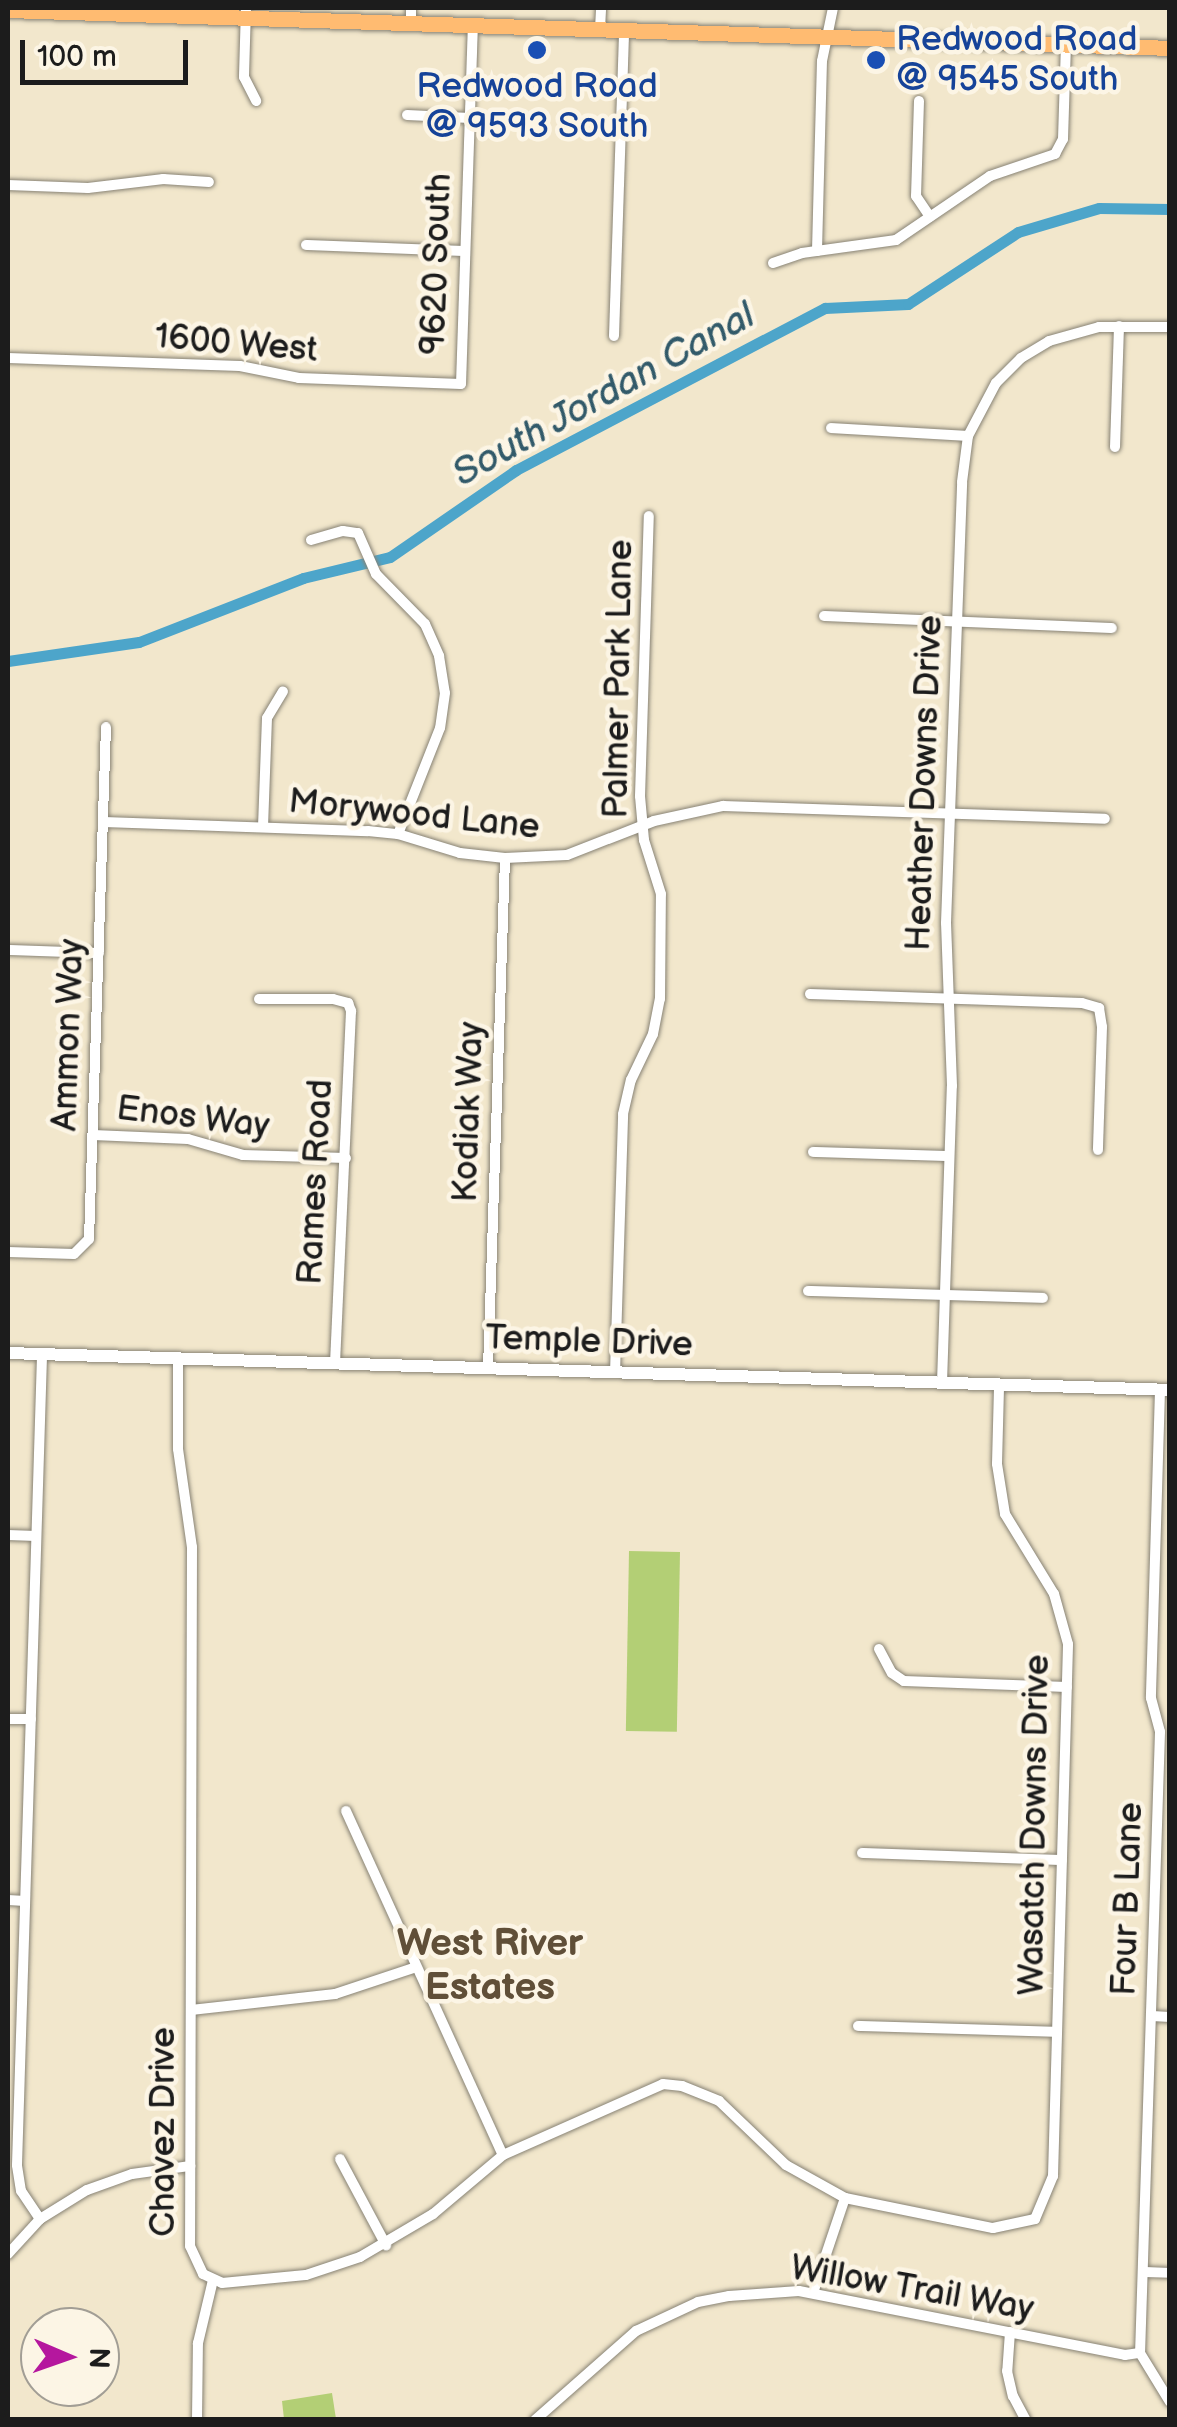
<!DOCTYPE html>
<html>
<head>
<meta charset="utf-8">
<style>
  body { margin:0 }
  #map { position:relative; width:1177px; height:2427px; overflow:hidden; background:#f2e7cc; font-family:"Balsamiq Sans",sans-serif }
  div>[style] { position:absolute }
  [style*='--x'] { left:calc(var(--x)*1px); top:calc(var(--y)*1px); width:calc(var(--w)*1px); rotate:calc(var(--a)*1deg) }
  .green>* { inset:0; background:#b3cf75; transform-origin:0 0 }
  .canal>* { height:11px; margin:-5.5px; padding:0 5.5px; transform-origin:5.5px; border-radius:5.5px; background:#4da5ca }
  .roads { filter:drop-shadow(0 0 2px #878274) drop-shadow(0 0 2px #878274) }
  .minor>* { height:10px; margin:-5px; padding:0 5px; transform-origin:5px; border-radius:5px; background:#fff }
  .tertiary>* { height:12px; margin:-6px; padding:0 6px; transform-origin:6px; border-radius:6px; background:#fff }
  .primary>* { height:15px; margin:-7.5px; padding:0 7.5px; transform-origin:7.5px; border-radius:7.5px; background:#ffbb71 }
  .dots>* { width:28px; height:28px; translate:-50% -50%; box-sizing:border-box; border:5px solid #fcf5e5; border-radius:50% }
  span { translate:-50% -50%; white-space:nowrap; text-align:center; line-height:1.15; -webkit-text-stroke:9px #fcf5e5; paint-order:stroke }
  .transit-label { font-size:35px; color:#164399 }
  .left { translate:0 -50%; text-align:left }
  .street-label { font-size:35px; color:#1c1c1c }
  .water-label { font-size:38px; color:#325a6a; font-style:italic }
  .neighbourhood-label { font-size:38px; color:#604f38; font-weight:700 }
  .frame { position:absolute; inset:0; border:10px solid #1c1c1c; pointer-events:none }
  .north { position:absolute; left:20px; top:2307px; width:100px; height:100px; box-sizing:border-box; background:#fcf5e5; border:2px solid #a29e95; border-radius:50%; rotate:92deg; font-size:28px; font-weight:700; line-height:40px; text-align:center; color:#1c1c1c }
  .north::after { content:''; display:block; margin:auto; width:35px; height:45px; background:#b5179e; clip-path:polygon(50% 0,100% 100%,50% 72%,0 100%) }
  .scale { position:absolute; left:20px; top:40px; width:168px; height:45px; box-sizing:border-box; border:5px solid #1c1c1c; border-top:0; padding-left:12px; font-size:30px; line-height:35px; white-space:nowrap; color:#1c1c1c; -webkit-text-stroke:8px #fcf5e5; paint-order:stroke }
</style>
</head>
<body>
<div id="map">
  <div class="green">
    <div style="left:629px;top:1551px;width:51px;height:180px;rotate:1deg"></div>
    <div style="clip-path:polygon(332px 2393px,336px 2419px,284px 2419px,282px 2401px)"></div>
  </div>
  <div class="canal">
    <div style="--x:8;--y:661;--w:132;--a:-8.3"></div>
    <div style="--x:139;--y:642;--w:176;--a:-21.3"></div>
    <div style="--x:303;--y:578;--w:89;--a:-13.6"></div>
    <div style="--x:390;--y:557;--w:153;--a:-34.6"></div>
    <div style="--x:516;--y:470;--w:349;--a:-27.7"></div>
    <div style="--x:825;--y:308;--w:83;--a:-2.8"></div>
    <div style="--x:908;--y:304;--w:131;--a:-33.2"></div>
    <div style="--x:1018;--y:232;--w:84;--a:-16.5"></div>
    <div style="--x:1099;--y:208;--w:71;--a:0.8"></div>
  </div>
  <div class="roads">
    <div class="minor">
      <div style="--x:246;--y:8;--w:69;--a:91.7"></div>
      <div style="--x:244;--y:77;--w:27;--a:63"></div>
      <div style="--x:411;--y:23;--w:15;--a:-90"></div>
      <div style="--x:600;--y:29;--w:21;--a:-87"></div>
      <div style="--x:919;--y:101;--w:95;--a:91.8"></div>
      <div style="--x:916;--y:196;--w:25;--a:56"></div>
      <div style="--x:407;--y:115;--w:63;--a:2.7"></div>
      <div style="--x:8;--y:185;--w:80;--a:2.1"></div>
      <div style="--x:88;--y:188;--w:76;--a:-6.8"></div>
      <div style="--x:163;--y:179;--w:46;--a:3.7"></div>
      <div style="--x:306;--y:245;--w:159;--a:2.2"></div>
      <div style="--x:817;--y:251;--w:190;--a:-88.5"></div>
      <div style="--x:822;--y:61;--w:54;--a:-78.3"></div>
      <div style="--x:773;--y:263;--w:31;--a:-19"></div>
      <div style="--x:802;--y:253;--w:95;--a:-7.9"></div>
      <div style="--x:896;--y:240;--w:114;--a:-34.2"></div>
      <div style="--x:990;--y:176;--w:69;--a:-18.7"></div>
      <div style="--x:1055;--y:154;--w:17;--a:-62"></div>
      <div style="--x:1063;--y:139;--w:95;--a:-88.2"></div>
      <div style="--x:614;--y:336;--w:306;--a:-88.1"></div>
      <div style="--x:8;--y:358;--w:232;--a:2"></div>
      <div style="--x:240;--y:366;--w:60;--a:11.5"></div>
      <div style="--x:299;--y:378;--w:162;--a:2.1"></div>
      <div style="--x:461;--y:384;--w:359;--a:-88.1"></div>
      <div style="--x:831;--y:428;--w:137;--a:3.3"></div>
      <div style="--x:1115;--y:447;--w:121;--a:-88.1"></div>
      <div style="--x:311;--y:540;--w:33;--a:-16"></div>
      <div style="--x:343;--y:531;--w:15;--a:8"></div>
      <div style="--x:358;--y:533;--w:45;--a:66.3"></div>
      <div style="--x:376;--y:574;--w:70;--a:45.6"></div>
      <div style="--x:425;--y:624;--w:35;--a:66"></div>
      <div style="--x:439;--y:656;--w:37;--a:81"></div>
      <div style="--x:445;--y:693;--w:35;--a:98"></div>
      <div style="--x:440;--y:728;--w:114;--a:111.6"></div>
      <div style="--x:824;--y:616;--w:288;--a:2.4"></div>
      <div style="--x:104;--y:822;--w:264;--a:2"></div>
      <div style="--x:368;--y:831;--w:30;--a:6"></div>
      <div style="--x:398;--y:834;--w:65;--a:17"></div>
      <div style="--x:460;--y:853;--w:45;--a:6.3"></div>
      <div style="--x:505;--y:858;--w:62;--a:-2.8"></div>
      <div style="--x:567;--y:855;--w:93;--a:-21.3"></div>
      <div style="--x:654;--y:821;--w:71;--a:-12.3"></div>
      <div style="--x:723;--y:806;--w:382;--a:1.9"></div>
      <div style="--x:263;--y:827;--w:109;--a:-87.9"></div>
      <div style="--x:267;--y:718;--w:31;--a:-59"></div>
      <div style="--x:8;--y:950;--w:91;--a:1.9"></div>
      <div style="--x:810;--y:994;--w:272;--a:1.9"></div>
      <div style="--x:1082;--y:1003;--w:18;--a:16"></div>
      <div style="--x:1099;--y:1008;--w:19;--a:81"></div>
      <div style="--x:1102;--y:1027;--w:123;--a:91.9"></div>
      <div style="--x:259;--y:999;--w:74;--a:0"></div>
      <div style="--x:333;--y:999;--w:16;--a:15"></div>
      <div style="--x:348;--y:1003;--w:9;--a:69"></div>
      <div style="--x:351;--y:1011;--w:353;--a:92.6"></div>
      <div style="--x:93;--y:1135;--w:95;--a:2.4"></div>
      <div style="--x:188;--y:1139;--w:57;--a:16.2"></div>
      <div style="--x:243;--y:1155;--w:103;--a:1.7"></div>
      <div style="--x:813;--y:1152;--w:136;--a:1.7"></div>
      <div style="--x:8;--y:1252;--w:66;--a:1.7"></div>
      <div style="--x:74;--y:1254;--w:21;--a:-45"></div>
      <div style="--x:89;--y:1239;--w:512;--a:-88.1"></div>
      <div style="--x:808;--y:1291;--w:235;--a:1.7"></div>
      <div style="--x:178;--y:1358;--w:91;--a:90"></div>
      <div style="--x:178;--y:1449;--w:99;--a:81.9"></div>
      <div style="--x:192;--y:1547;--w:699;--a:90.16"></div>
      <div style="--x:190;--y:2246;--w:31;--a:65"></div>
      <div style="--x:203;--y:2274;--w:21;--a:25"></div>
      <div style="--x:222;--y:2283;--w:84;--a:-5.4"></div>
      <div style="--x:306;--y:2275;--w:57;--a:-18.4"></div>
      <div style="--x:360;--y:2257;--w:85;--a:-30.5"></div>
      <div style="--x:433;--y:2214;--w:92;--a:-40.1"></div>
      <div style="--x:503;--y:2155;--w:175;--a:-23.9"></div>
      <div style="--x:663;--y:2084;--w:19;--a:6"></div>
      <div style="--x:682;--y:2086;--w:40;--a:22"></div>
      <div style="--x:719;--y:2101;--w:93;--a:43.7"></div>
      <div style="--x:786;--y:2165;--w:68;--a:29.2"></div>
      <div style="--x:845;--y:2198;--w:151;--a:11.5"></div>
      <div style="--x:993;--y:2228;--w:43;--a:-12.1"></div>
      <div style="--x:1035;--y:2219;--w:47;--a:-67.3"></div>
      <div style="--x:1053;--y:2176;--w:532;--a:-88.38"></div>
      <div style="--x:1068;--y:1644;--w:52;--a:-105.6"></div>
      <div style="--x:1054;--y:1594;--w:94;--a:-121.5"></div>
      <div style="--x:1005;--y:1514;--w:51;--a:-99.1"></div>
      <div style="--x:997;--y:1464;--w:79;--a:-88.5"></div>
      <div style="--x:488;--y:1368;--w:510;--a:-88.09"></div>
      <div style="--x:615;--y:1373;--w:259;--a:-88.2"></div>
      <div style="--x:623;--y:1114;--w:35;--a:-77"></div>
      <div style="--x:631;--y:1080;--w:51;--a:-64.4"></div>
      <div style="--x:653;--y:1034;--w:36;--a:-79"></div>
      <div style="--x:660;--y:999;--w:105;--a:-89.5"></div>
      <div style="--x:661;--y:894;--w:57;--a:-107.5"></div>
      <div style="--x:644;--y:840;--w:44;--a:-95.2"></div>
      <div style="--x:640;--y:796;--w:280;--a:-88.2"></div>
      <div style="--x:942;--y:1383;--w:297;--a:-88.1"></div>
      <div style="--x:952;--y:1086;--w:163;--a:-92.1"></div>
      <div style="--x:946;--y:923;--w:441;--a:-87.9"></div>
      <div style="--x:962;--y:482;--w:46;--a:-82.6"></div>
      <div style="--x:968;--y:436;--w:60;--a:-62.2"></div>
      <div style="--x:996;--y:383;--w:35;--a:-45"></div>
      <div style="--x:1021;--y:358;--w:33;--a:-31"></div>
      <div style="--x:1049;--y:341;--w:52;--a:-15.6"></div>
      <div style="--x:1099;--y:327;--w:71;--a:0"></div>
      <div style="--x:1160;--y:1390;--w:308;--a:91.7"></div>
      <div style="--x:1151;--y:1698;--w:35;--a:75"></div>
      <div style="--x:1160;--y:1732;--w:621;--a:91.84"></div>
      <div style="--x:1140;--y:2353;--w:57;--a:58.5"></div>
      <div style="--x:8;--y:1535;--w:28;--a:2"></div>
      <div style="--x:879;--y:1649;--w:27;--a:62"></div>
      <div style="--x:892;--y:1673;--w:14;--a:34"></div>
      <div style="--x:904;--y:1681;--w:163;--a:2.1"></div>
      <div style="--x:8;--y:1719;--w:23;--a:0"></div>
      <div style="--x:346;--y:1811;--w:378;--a:65.5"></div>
      <div style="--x:862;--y:1853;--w:200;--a:2"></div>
      <div style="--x:8;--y:1900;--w:17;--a:3"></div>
      <div style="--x:191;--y:2010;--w:145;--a:-6.3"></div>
      <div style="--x:335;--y:1994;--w:85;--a:-18.4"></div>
      <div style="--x:1152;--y:2016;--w:18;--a:3"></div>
      <div style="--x:858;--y:2026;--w:199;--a:1.7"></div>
      <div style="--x:340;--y:2159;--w:98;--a:61.9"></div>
      <div style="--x:40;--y:2219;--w:34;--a:-124"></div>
      <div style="--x:21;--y:2191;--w:26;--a:-99"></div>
      <div style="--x:17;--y:2165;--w:811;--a:-88.23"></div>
      <div style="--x:8;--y:2254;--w:47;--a:-47.6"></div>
      <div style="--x:40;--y:2219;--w:55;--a:-31.7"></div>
      <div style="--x:87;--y:2190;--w:48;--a:-19.6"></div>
      <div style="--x:132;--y:2174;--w:59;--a:-7.9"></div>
      <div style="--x:1145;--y:2272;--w:25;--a:2"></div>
      <div style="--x:813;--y:2293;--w:100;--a:-71.4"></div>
      <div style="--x:1010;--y:2332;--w:39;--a:94"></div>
      <div style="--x:1007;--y:2371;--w:26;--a:77"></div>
      <div style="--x:1013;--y:2396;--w:27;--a:62"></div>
      <div style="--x:197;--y:2420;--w:77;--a:-89.3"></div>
      <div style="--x:198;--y:2343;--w:65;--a:-76.6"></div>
      <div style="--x:535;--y:2420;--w:135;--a:-41.4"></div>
      <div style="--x:636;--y:2331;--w:68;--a:-25.1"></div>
      <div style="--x:698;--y:2302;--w:32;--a:-11"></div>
      <div style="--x:729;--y:2296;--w:70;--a:-4.1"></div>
      <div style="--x:799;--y:2291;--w:332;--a:11.1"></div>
      <div style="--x:1125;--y:2355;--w:15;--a:-8"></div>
    </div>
    <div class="tertiary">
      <div style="--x:8;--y:1353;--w:1163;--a:1.82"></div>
    </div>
    <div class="primary">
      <div style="--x:8;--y:10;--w:1163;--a:1.87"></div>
    </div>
  </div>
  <div class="dots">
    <div style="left:537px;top:50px;background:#1a4fb4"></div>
    <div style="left:876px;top:60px;background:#1a4fb4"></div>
  </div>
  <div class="transit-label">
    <span class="left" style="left:896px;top:60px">Redwood Road<br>@ 9545 South</span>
    <span style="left:537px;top:107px">Redwood Road<br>@ 9593 South</span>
  </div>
  <div class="street-label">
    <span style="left:437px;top:264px;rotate:-88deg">9620 South</span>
    <span style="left:236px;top:344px;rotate:5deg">1600 West</span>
    <span style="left:619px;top:679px;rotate:-89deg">Palmer Park Lane</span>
    <span style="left:925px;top:783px;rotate:-88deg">Heather Downs Drive</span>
    <span style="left:414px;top:815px;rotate:6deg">Morywood Lane</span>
    <span style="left:69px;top:1035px;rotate:-88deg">Ammon Way</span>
    <span style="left:469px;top:1112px;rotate:-88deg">Kodiak Way</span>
    <span style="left:193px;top:1118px;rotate:7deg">Enos Way</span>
    <span style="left:316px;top:1182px;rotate:-87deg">Rames Road</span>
    <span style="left:589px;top:1342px;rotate:2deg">Temple Drive</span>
    <span style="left:1035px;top:1825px;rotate:-89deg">Wasatch Downs Drive</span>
    <span style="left:1128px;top:1899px;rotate:-88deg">Four B Lane</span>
    <span style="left:164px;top:2132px;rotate:-90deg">Chavez Drive</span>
    <span style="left:912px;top:2289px;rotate:10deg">Willow Trail Way</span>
  </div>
  <div class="water-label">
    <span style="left:604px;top:395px;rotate:-29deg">South Jordan Canal</span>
  </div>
  <div class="neighbourhood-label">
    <span style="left:490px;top:1966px">West River<br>Estates</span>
  </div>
  <div class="frame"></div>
  <div class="north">N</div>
  <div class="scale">100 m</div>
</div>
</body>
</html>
